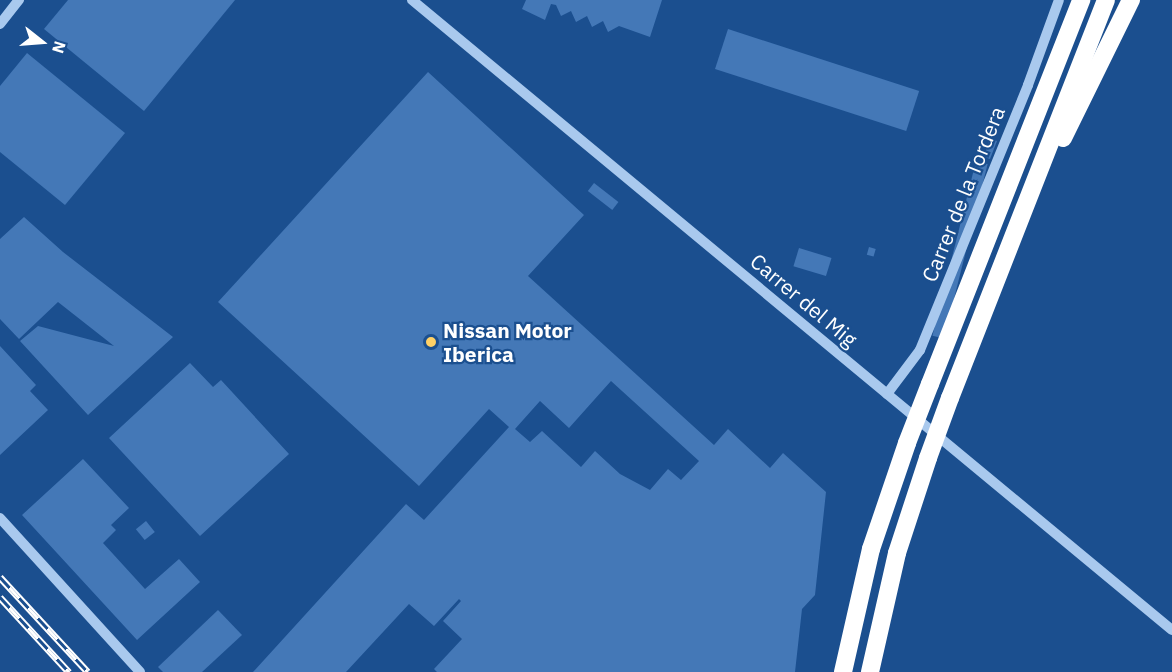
<!DOCTYPE html>
<html>
<head>
<meta charset="utf-8">
<style>
  body { margin:0 }
  #map { position:relative; width:1172px; height:672px; overflow:hidden; background:#1b4f8f; font-family:"IBM Plex Sans",sans-serif }
  div>[style] { position:absolute }
  [style*='--x'] { left:calc(var(--x)*1px); top:calc(var(--y)*1px); width:calc(var(--w)*1px); rotate:calc(var(--a)*1deg) }
  .building>* { inset:0; background:#4478b7; transform-origin:0 0 }
  .minor>* { height:10px; margin:-5px; padding:0 5px; transform-origin:5px; border-radius:5px; background:#a9c9ee }
  .highway>* { height:18px; margin:-9px; padding:0 9px; transform-origin:9px; border-radius:9px; background:#fff }
  .rail>* { height:7px; margin-top:-3.5px; transform-origin:0; background:repeating-linear-gradient(90deg,#1b4f8f 0 14px,#fff 0 28px); box-sizing:border-box; border-block:2px solid #fff }
  .highway-bridge>* { height:18px; margin:-9px; padding:0 9px; transform-origin:9px; border-radius:9px; background:#fff }
  .dots>* { width:16px; height:16px; translate:-50% -50%; box-sizing:border-box; border:3px solid #1b4f8f; border-radius:50% }
  span { translate:-50% -50%; white-space:nowrap; text-align:center; line-height:1.15; -webkit-text-stroke:4.5px #1b4f8f; paint-order:stroke }
  .street-label { font-size:21px; color:#fff }
  .poi-label { font-size:21px; color:#fff; font-weight:700 }
  .left { translate:0 -50%; text-align:left }
  .north { position:absolute; left:12px; top:12px; width:60px; height:60px; -webkit-text-stroke:4px #1b4f8f; paint-order:stroke; rotate:107deg; font-size:16px; font-weight:700; line-height:24px; text-align:center; color:#fff }
  .north::after { content:''; display:block; margin:auto; width:21px; height:27px; background:#fff; clip-path:polygon(50% 0,100% 100%,50% 72%,0 100%) }
</style>
</head>
<body>
<div id="map">
  <div class="building">
    <div style="clip-path:polygon(68px 0,235px 0,144px 111px,44px 29px)"></div>
    <div style="clip-path:polygon(526px 0,662px 0,650px 37px,619px 26px,608px 32px,603px 21px,592px 27px,587px 16px,576px 22px,571px 11px,561px 16px,556px 5px,551px 4px,545px 20px,522px 9px)"></div>
    <div style="left:728px;top:29px;width:201px;height:42px;rotate:18deg"></div>
    <div style="clip-path:polygon(27px 53px,125px 133px,65px 205px,0 152px,0 86px)"></div>
    <div style="clip-path:polygon(evenodd,428px 72px,584px 215px,528px 276px,714px 445px,728px 429px,770px 468px,783px 453px,826px 492px,815px 595px,802px 609px,795px 672px,437px 672px,434px 669px,462px 639px,443px 621px,461px 601px,459px 599px,434px 626px,409px 604px,346px 672px,253px 672px,406px 504px,424px 520px,509px 427px,489px 409px,419px 486px,218px 302px,428px 72px,611px 381px,699px 461px,681px 480px,668px 469px,650px 490px,620px 474px,595px 451px,581px 467px,542px 431px,530px 442px,515px 429px,540px 401px,569px 428px,611px 381px)"></div>
    <div style="clip-path:polygon(990px 138px,997px 141px,990px 159px,984px 157px)"></div>
    <div style="left:976px;top:161px;width:12px;height:180px;rotate:14deg"></div>
    <div style="left:594px;top:183px;width:31px;height:10px;rotate:38deg"></div>
    <div style="clip-path:polygon(24px 217px,63px 252px,173px 337px,88px 415px,20px 341px,38px 326px,114px 346px,58px 302px,19px 339px,0 319px,0 239px)"></div>
    <div style="left:869px;top:247px;width:7px;height:8px;rotate:16deg"></div>
    <div style="left:799px;top:248px;width:34px;height:19px;rotate:17deg"></div>
    <div style="clip-path:polygon(0 346px,36px 385px,30px 391px,48px 410px,0 455px)"></div>
    <div style="clip-path:polygon(190px 363px,213px 387px,221px 380px,289px 454px,200px 536px,109px 438px)"></div>
    <div style="clip-path:polygon(83px 459px,129px 508px,111px 525px,116px 530px,103px 543px,145px 589px,179px 559px,200px 582px,137px 640px,22px 515px)"></div>
    <div style="left:146px;top:521px;width:14px;height:13px;rotate:51deg"></div>
    <div style="clip-path:polygon(218px 610px,242px 635px,202px 672px,163px 672px,158px 667px)"></div>
  </div>
  <div class="minor">
    <div style="--x:412;--y:0;--w:987;--a:39.66"></div>
    <div style="--x:0;--y:24;--w:31;--a:-52"></div>
    <div style="--x:887;--y:394;--w:55;--a:-53.1"></div>
    <div style="--x:920;--y:350;--w:286;--a:-67.8"></div>
    <div style="--x:1028;--y:85;--w:90;--a:-70"></div>
    <div style="--x:0;--y:518;--w:208;--a:47.7"></div>
  </div>
  <div class="highway">
    <div style="--x:1063;--y:138;--w:154;--a:-63.8"></div>
    <div style="--x:930;--y:384;--w:413;--a:-68.5"></div>
    <div style="--x:950;--y:398;--w:427;--a:-68.6"></div>
    <div style="--x:843;--y:672;--w:126;--a:-77.2"></div>
    <div style="--x:871;--y:549;--w:112;--a:-71.2"></div>
    <div style="--x:870;--y:672;--w:122;--a:-77.2"></div>
    <div style="--x:897;--y:553;--w:100;--a:-71.9"></div>
  </div>
  <div class="rail">
    <div style="--x:0;--y:577;--w:129;--a:47.2"></div>
    <div style="--x:0;--y:597;--w:102;--a:47.4"></div>
  </div>
  <div class="highway-bridge">
    <div style="--x:907;--y:443;--w:63;--a:-68.7"></div>
    <div style="--x:928;--y:458;--w:64;--a:-69.9"></div>
  </div>
  <div class="dots">
    <div style="left:431px;top:342px;background:#ffd166"></div>
  </div>
  <div class="street-label">
    <span style="left:963px;top:194px;rotate:-68deg">Carrer de la Tordera</span>
    <span style="left:804px;top:300px;rotate:40deg">Carrer del Mig</span>
  </div>
  <div class="poi-label">
    <span class="left" style="left:443px;top:342px">Nissan Motor<br>Iberica</span>
  </div>
  <div class="north">N</div>
</div>
</body>
</html>
